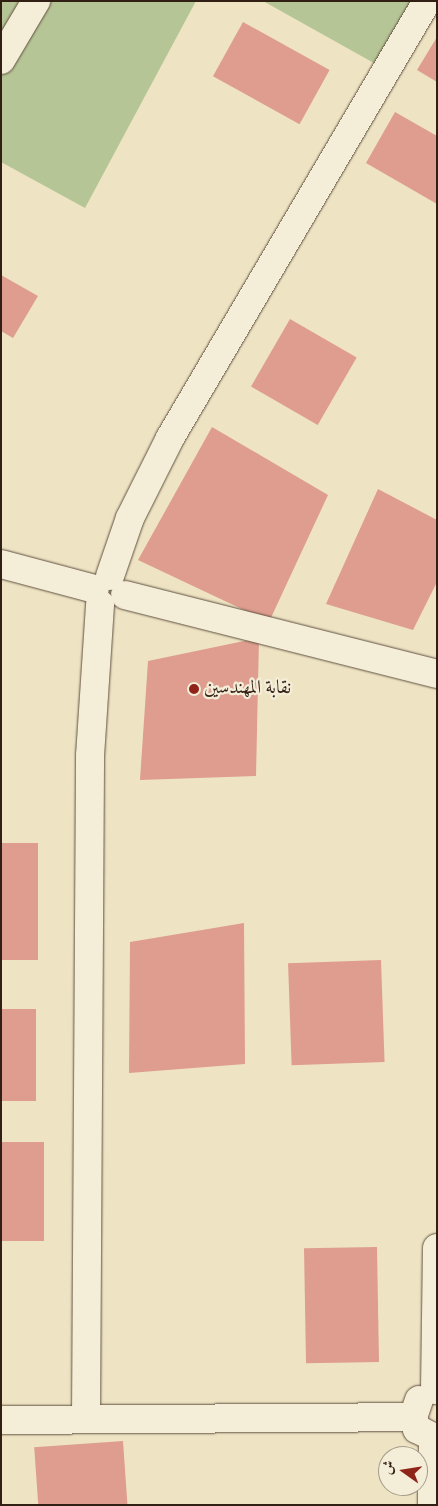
<!DOCTYPE html>
<html>
<head>
<meta charset="utf-8">
<style>
  body { margin:0 }
  #map { position:relative; width:438px; height:1506px; overflow:hidden; background:#eee4c3; font-family:"Sorts Mill Goudy",Amiri,serif }
  div>[style] { position:absolute }
  [style*='--x'] { left:calc(var(--x)*1px); top:calc(var(--y)*1px); width:calc(var(--w)*1px); rotate:calc(var(--a)*1deg) }
  .green>* { inset:0; background:#b6c595 }
  .building>* { inset:0; background:#de9d8e; transform-origin:0 0 }
  .roads { filter:drop-shadow(0 0 1px #605040) drop-shadow(0 0 1px #605040) }
  .minor>* { height:28px; margin:-14px; padding:0 14px; transform-origin:14px; border-radius:14px; background:#f4edd8 }
  .dots>* { width:14px; height:14px; translate:-50% -50%; box-sizing:border-box; border:2px solid #f4edd8; border-radius:50% }
  span { translate:-50% -50%; white-space:nowrap; text-align:center; line-height:1.15; -webkit-text-stroke:4.5px #f4edd8; paint-order:stroke }
  .poi-label { font-size:19px; color:#311f14 }
  .left { translate:0 -50%; text-align:left }
  .frame { position:absolute; inset:0; border:2px solid #311f14; pointer-events:none }
  .north { position:absolute; left:378px; top:1446px; width:50px; height:50px; box-sizing:border-box; background:#f4edd8; border:1px solid #a69b8a; border-radius:50%; rotate:283deg; font-size:14px; font-weight:700; line-height:20px; text-align:center; color:#311f14 }
  .north::after { content:''; display:block; margin:auto; width:18px; height:22px; background:#8f2418; clip-path:polygon(50% 0,100% 100%,50% 72%,0 100%) }
</style>
</head>
<body>
<div id="map">
  <div class="green">
    <div style="clip-path:polygon(1px 1px,196px 1px,85px 208px,1px 162px)"></div>
    <div style="clip-path:polygon(263px 1px,417px 1px,381px 67px)"></div>
  </div>
  <div class="building">
    <div style="left:243px;top:22px;width:99px;height:62px;rotate:29deg"></div>
    <div style="clip-path:polygon(437px 37px,437px 82px,417px 70px)"></div>
    <div style="clip-path:polygon(395px 112px,437px 136px,437px 204px,366px 163px)"></div>
    <div style="clip-path:polygon(1px 275px,38px 296px,13px 338px,1px 331px)"></div>
    <div style="left:290px;top:319px;width:77px;height:78px;rotate:30deg"></div>
    <div style="clip-path:polygon(212px 427px,328px 495px,269px 622px,138px 560px)"></div>
    <div style="clip-path:polygon(378px 489px,437px 520px,437px 582px,413px 630px,326px 604px)"></div>
    <div style="clip-path:polygon(259px 638px,256px 776px,140px 780px,148px 661px)"></div>
    <div style="left:38px;top:843px;width:117px;height:37px;rotate:90deg"></div>
    <div style="clip-path:polygon(244px 923px,245px 1064px,129px 1073px,130px 942px)"></div>
    <div style="left:381px;top:960px;width:102px;height:93px;rotate:88deg"></div>
    <div style="left:1px;top:1009px;width:35px;height:92px"></div>
    <div style="left:1px;top:1142px;width:43px;height:99px"></div>
    <div style="left:377px;top:1247px;width:115px;height:73px;rotate:89deg"></div>
    <div style="left:123px;top:1441px;width:64px;height:89px;rotate:86deg"></div>
  </div>
  <div class="roads">
    <div class="minor">
      <div style="--x:1;--y:60;--w:69;--a:-59.3"></div>
      <div style="--x:1;--y:564;--w:97;--a:14.9"></div>
      <div style="--x:110;--y:576;--w:61;--a:-71"></div>
      <div style="--x:130;--y:518;--w:89;--a:-63.4"></div>
      <div style="--x:170;--y:438;--w:507;--a:-59.54"></div>
      <div style="--x:125;--y:595;--w:322;--a:14.2"></div>
      <div style="--x:435;--y:1390;--w:142;--a:-89.2"></div>
      <div style="--x:419;--y:1400;--w:18;--a:109"></div>
      <div style="--x:413;--y:1417;--w:13;--a:72"></div>
      <div style="--x:417;--y:1429;--w:22;--a:27"></div>
      <div style="--x:86;--y:1419;--w:663;--a:-89.65"></div>
      <div style="--x:90;--y:756;--w:152;--a:-86.2"></div>
      <div style="--x:1;--y:1420;--w:412;--a:-0.4"></div>
      <div style="--x:432;--y:1505;--w:66;--a:-89.1"></div>
    </div>
  </div>
  <div class="dots">
    <div style="left:194px;top:689px;background:#8f2418"></div>
  </div>
  <div class="poi-label">
    <span class="left" style="left:204px;top:689px">نقابة المهندسين</span>
  </div>
  <div class="frame"></div>
  <div class="north">ش</div>
</div>
</body>
</html>
